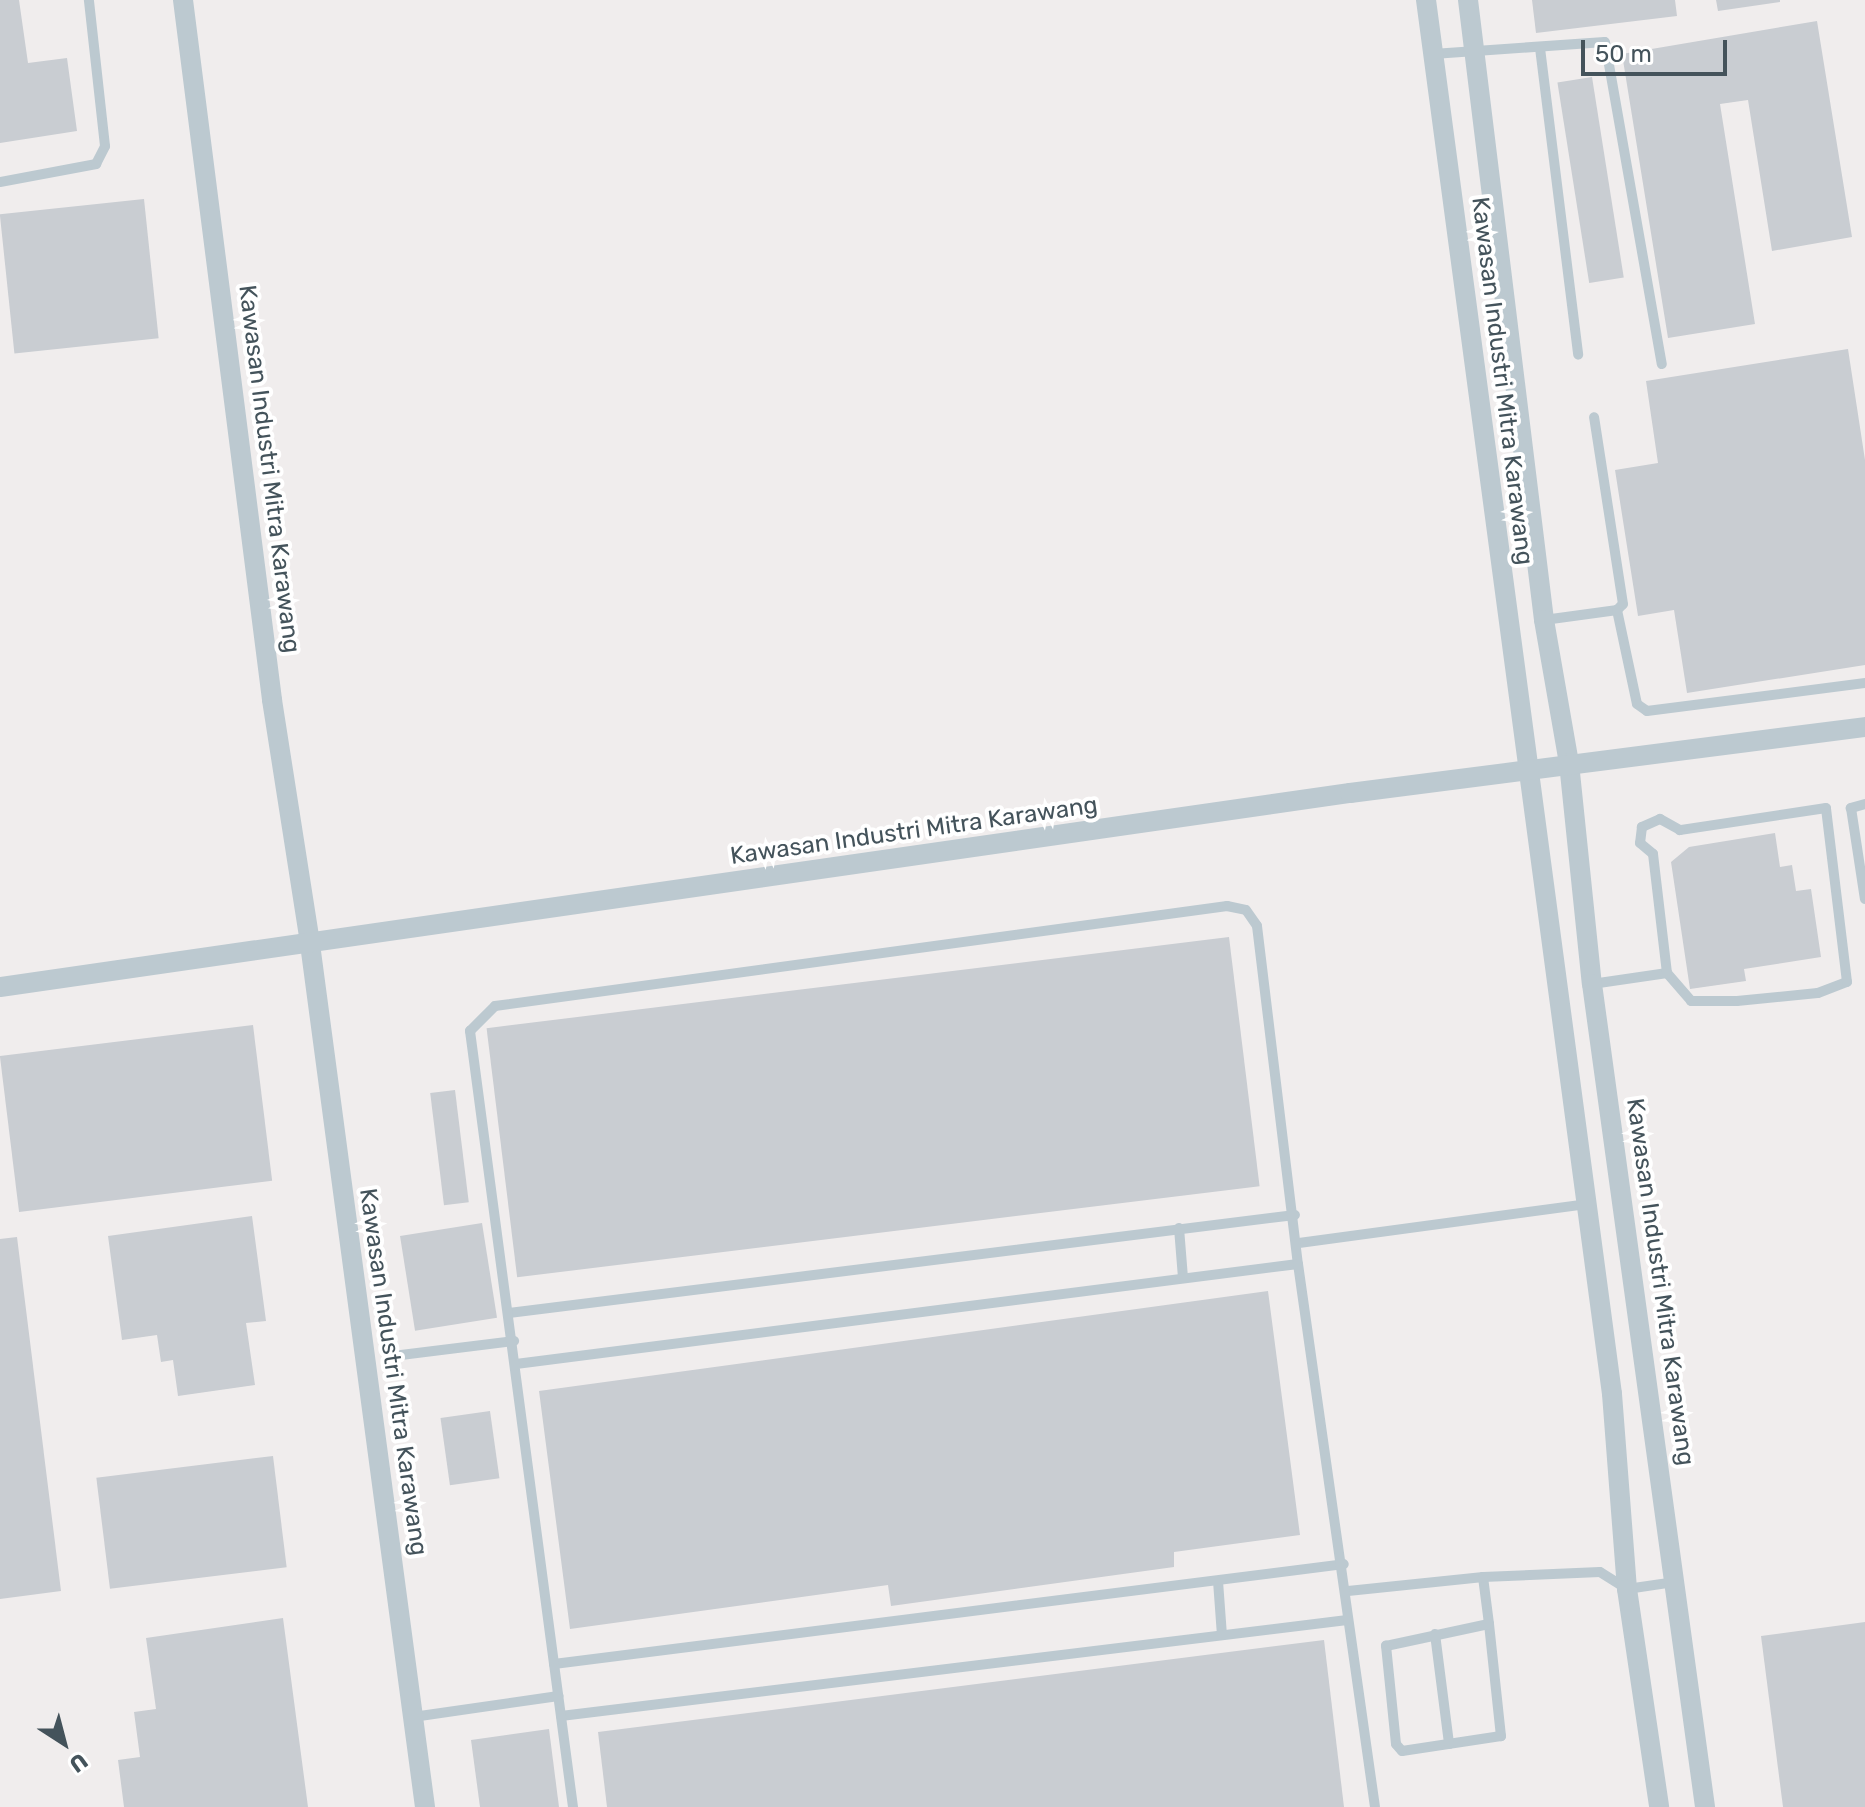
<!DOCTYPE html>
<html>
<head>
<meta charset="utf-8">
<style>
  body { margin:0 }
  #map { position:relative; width:1865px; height:1807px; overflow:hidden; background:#f0eded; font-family:Rubik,sans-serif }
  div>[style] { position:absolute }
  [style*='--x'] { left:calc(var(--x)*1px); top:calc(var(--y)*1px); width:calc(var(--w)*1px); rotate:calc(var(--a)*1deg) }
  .building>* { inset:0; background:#c9cdd2; transform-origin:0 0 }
  .service>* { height:10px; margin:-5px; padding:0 5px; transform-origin:5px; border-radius:5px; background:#bcc9d0 }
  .minor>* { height:20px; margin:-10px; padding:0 10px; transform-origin:10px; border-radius:10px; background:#bcc9d0 }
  span { translate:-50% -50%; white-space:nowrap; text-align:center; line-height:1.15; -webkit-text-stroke:8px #fff; paint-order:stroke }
  .street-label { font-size:24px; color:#44535b }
  .north { position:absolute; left:24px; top:1703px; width:80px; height:80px; -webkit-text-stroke:6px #fff; paint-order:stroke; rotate:144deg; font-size:22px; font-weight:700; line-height:32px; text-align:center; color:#44535b }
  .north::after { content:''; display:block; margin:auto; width:28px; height:36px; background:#44535b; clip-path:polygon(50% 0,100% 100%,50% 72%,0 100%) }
  .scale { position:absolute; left:1581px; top:40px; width:146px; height:36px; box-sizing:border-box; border:4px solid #44535b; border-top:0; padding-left:10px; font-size:24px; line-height:28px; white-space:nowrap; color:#44535b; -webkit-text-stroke:6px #fff; paint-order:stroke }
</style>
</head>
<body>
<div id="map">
  <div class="building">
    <div style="clip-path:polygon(0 0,19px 0,28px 63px,67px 58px,77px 131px,0 143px)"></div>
    <div style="clip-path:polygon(1532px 0,1675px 0,1677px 16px,1536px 33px)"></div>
    <div style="clip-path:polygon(1716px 0,1780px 0,1780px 2px,1718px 11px)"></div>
    <div style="clip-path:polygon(1817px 21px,1852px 237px,1772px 251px,1748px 100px,1720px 104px,1755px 324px,1668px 338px,1622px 54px)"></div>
    <div style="left:1592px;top:77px;width:203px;height:35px;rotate:81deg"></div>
    <div style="left:144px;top:199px;width:140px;height:145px;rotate:84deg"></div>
    <div style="clip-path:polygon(1848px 349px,1865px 460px,1865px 665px,1687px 693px,1674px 610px,1638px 616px,1615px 470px,1658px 463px,1646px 381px)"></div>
    <div style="clip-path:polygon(1775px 833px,1780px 867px,1792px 865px,1796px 891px,1811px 889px,1821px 957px,1744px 969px,1746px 981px,1690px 989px,1671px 862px,1689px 847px)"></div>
    <div style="left:1229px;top:937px;width:251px;height:748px;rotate:83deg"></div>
    <div style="left:253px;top:1025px;width:157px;height:255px;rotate:83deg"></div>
    <div style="left:455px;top:1090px;width:113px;height:25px;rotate:83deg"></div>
    <div style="clip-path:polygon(252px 1216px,266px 1321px,246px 1323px,255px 1385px,178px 1396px,173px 1360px,161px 1362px,157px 1335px,122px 1340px,108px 1236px)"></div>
    <div style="left:482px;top:1223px;width:96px;height:83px;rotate:81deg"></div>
    <div style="clip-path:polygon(17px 1237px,61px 1591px,0 1599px,0 1239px)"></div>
    <div style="clip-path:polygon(1268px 1291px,1300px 1535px,1174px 1552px,1174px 1567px,891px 1606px,888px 1585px,570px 1629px,539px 1391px)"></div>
    <div style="left:490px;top:1411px;width:68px;height:50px;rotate:82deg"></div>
    <div style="left:273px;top:1456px;width:112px;height:178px;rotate:83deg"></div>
    <div style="clip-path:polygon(283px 1618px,308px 1807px,124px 1807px,118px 1760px,140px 1757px,134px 1712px,156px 1709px,146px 1638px)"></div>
    <div style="clip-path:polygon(1865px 1622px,1865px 1807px,1783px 1807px,1761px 1636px)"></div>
    <div style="clip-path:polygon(1324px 1640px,1344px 1807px,607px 1807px,598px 1732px)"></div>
    <div style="clip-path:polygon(549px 1729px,559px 1807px,480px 1807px,471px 1740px)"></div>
  </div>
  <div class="service">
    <div style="--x:1540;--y:48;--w:309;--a:82.9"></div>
    <div style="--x:1433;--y:54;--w:172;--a:-4"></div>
    <div style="--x:1605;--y:42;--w:327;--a:80"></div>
    <div style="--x:0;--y:182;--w:98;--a:-10.6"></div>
    <div style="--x:96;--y:164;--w:20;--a:-63"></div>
    <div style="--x:105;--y:146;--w:147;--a:-96.3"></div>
    <div style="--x:1617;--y:610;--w:96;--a:78"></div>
    <div style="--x:1637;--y:704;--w:12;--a:35"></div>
    <div style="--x:1647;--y:711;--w:220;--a:-7.3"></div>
    <div style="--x:1544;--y:620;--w:74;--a:-7.8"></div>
    <div style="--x:1617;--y:610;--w:8;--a:-45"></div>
    <div style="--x:1623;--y:604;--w:189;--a:-98.8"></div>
    <div style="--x:1865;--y:804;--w:15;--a:164"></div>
    <div style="--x:1851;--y:808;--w:92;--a:81.3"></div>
    <div style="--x:1592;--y:984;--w:76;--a:-8.3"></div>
    <div style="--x:1667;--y:973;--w:37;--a:49"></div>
    <div style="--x:1691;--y:1001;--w:46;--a:0"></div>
    <div style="--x:1737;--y:1001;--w:81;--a:-5.6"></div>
    <div style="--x:1818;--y:993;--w:31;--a:-21"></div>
    <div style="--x:1847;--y:982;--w:175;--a:-96.9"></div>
    <div style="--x:1826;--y:808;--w:148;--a:171.4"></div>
    <div style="--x:1680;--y:830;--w:23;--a:-151"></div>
    <div style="--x:1660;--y:819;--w:20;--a:156"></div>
    <div style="--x:1642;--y:827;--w:16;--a:97"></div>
    <div style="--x:1640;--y:843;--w:17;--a:40"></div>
    <div style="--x:1653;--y:854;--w:120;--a:83.3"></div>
    <div style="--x:1179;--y:1228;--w:50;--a:85.4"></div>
    <div style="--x:1299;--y:1243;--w:290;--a:-7.7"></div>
    <div style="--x:509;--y:1313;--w:792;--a:-7.11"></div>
    <div style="--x:401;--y:1355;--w:114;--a:-7.1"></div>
    <div style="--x:516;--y:1364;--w:788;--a:-7.29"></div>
    <div style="--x:1483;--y:1577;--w:47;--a:82.7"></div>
    <div style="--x:1489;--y:1624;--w:113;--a:83.9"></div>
    <div style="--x:1501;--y:1736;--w:100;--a:171.4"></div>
    <div style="--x:1402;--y:1751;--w:9;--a:-131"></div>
    <div style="--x:1396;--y:1744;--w:99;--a:-95.8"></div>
    <div style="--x:1386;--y:1646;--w:105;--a:-12.1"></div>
    <div style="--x:1218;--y:1581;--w:54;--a:85.8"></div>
    <div style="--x:1348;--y:1591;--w:136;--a:-5.9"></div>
    <div style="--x:1483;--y:1577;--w:117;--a:-2.4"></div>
    <div style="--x:1600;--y:1572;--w:32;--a:32"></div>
    <div style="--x:1627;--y:1589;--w:49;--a:-8.3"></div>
    <div style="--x:1435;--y:1634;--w:111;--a:82.7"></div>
    <div style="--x:554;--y:1664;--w:796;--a:-7.21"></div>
    <div style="--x:561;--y:1716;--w:792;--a:-6.96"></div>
    <div style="--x:413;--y:1717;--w:147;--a:-8.2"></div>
    <div style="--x:573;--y:1807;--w:783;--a:-97.56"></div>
    <div style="--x:470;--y:1031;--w:35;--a:-45"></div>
    <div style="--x:495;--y:1006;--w:739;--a:-7.78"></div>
    <div style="--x:1227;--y:906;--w:19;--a:12"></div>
    <div style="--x:1246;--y:910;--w:19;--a:55"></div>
    <div style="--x:1257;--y:926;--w:340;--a:83.1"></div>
    <div style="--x:1298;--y:1264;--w:548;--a:81.93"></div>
  </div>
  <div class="minor">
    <div style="--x:183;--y:0;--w:706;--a:82.75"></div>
    <div style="--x:272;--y:700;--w:247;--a:81.1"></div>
    <div style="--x:310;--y:944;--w:871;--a:82.41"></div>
    <div style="--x:1426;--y:0;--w:1406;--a:82.4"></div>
    <div style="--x:1612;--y:1394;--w:196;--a:85.6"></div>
    <div style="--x:1627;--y:1589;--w:220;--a:81.6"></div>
    <div style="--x:1468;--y:0;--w:625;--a:83.01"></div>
    <div style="--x:1544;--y:620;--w:145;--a:80.1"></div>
    <div style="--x:1569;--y:763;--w:222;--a:84.1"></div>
    <div style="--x:1592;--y:984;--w:831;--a:82.18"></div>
    <div style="--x:0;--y:987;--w:1364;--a:-8.18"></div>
    <div style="--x:1350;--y:793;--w:519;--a:-7.3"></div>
  </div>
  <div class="street-label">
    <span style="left:1502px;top:381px;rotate:83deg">Kawasan Industri Mitra Karawang</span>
    <span style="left:269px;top:469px;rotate:83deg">Kawasan Industri Mitra Karawang</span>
    <span style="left:914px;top:831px;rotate:-8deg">Kawasan Industri Mitra Karawang</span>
    <span style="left:1660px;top:1282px;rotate:82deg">Kawasan Industri Mitra Karawang</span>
    <span style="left:393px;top:1372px;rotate:82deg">Kawasan Industri Mitra Karawang</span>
  </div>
  <div class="north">U</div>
  <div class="scale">50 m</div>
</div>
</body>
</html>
